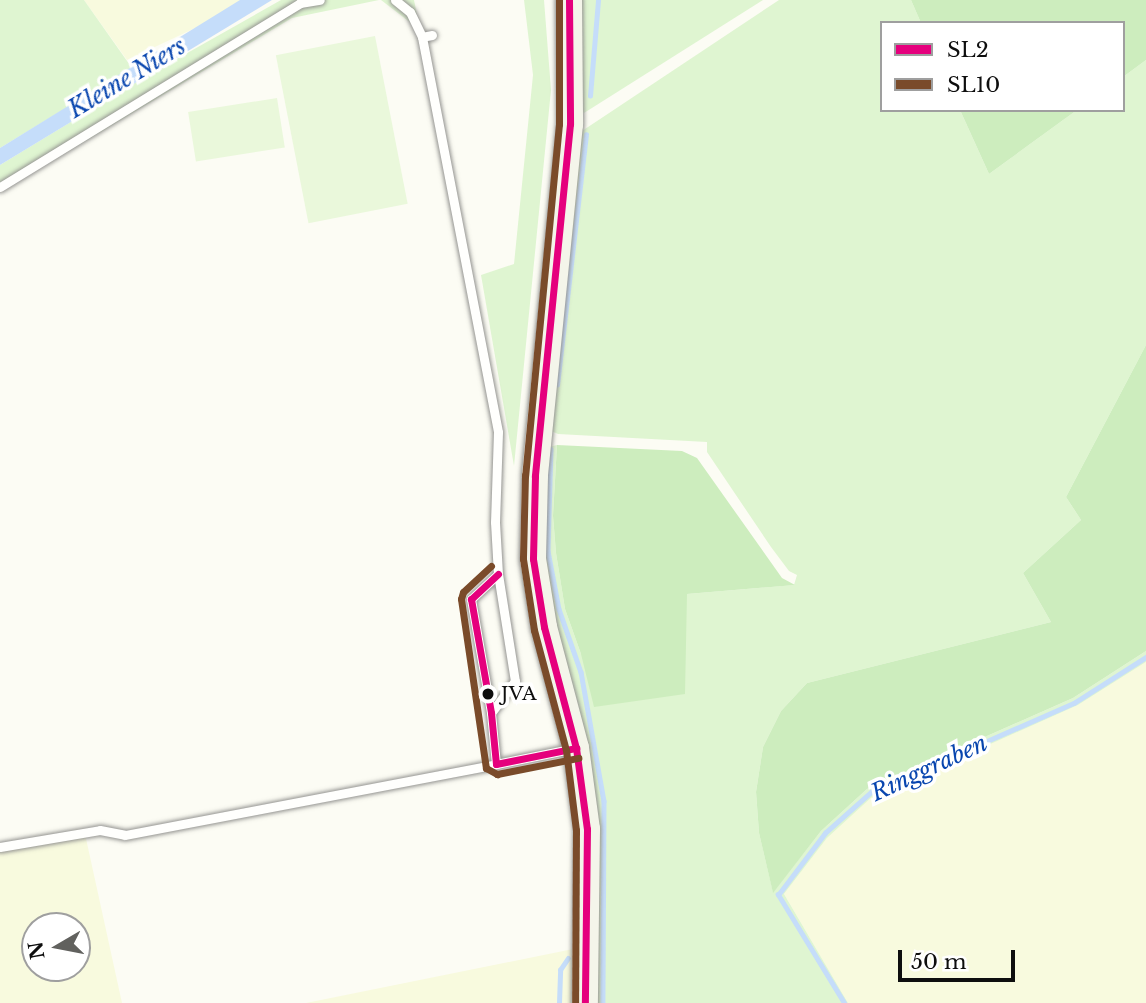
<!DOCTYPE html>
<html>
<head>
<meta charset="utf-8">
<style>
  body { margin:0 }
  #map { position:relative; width:1146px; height:1003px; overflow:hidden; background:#fcfcf4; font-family:"Libre Baskerville",serif }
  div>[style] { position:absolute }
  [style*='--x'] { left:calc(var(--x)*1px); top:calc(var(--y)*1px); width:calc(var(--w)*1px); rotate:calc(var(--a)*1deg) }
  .farmland>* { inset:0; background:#f8fade }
  .green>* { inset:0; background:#dff5d1 }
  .forest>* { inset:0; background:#cdedbe }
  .pitch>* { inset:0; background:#eaf8db; transform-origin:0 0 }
  .water>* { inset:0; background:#c5ddfa }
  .stream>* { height:4.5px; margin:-2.25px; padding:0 2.25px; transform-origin:2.25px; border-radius:2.25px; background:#c5ddfa }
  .roads { filter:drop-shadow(0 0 2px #959592) drop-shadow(0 0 2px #959592) }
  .lane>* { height:9px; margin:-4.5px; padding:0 4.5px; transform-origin:4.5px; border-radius:4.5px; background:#fffffd }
  .secondary>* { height:26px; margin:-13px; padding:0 13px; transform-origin:13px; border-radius:13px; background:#f4f5ea }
  .bus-1>* { height:7px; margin:-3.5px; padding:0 3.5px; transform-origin:3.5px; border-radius:3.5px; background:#e5007d }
  .bus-2>* { height:7px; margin:-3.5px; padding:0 3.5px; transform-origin:3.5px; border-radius:3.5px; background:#7a4b2a }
  .dots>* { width:19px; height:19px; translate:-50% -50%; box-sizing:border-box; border:4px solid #fff; border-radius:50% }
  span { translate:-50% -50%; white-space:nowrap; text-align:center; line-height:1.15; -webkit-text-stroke:7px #fff; paint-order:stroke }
  .bus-label { font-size:19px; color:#0e0e0e }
  .left { translate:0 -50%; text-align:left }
  .water-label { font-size:23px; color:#0946af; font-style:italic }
  .legend { position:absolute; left:880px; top:21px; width:245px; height:91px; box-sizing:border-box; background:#fff; border:2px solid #9f9f9f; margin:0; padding:9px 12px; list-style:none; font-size:21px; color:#0e0e0e }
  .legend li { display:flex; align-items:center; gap:14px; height:35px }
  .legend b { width:35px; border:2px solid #9f9f9f }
  .north { position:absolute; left:21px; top:912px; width:70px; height:70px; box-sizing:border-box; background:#fff; border:2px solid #9f9f9f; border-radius:50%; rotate:260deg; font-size:19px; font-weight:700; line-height:28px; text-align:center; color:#0e0e0e }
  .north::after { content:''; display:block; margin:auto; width:24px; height:32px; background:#61615e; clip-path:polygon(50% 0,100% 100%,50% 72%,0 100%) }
  .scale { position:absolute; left:898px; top:950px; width:117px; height:32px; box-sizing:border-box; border:4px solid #0e0e0e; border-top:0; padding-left:9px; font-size:21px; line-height:24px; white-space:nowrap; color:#0e0e0e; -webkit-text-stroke:5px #fff; paint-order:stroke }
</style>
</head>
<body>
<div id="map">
  <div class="farmland">
    <div style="clip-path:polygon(84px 0,255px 0,127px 60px)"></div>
    <div style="clip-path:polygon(1146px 662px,1146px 1003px,848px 1003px,784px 894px,827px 838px,872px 797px,1078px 705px)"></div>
    <div style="clip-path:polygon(evenodd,85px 834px,122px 1003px,0 1003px,0 849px,85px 834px,35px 926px,77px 926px,77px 968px,35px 968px,35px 926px)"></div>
    <div style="clip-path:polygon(583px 947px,582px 1003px,306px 1003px)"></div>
  </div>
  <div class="green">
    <div style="clip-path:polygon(0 0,84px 0,132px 68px,0 148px)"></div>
    <div style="clip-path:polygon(281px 0,379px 0,292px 18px,5px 189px,3px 184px,0 187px,0 165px,143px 78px)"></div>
    <div style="clip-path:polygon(381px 0,414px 0,420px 30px)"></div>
    <div style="clip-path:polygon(524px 0,544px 0,551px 90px,514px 466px,481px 275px,514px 264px,533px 75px)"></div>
    <div style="clip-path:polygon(579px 0,763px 0,584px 113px,578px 108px)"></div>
    <div style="clip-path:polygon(779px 0,911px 0,921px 23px,882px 23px,882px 110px,960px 110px,989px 174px,1077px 110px,1123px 110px,1123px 77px,1146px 60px,1146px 345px,1066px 497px,1081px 520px,1023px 573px,1051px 622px,807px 683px,781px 711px,763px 747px,756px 792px,759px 833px,773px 892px,821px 831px,867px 789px,1073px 698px,1146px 651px,1146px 662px,1078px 705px,872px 797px,827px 838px,784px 894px,848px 1003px,593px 1003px,593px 857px,548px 612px,541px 449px,557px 445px,553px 516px,556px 553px,565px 609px,581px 654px,687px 594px,794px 585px,797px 575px,789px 571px,771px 547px,707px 452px,707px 442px,558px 434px,544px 428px,576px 135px)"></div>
  </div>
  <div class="forest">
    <div style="clip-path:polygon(911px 0,1146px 0,1146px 60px,1123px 77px,1123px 23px,921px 23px)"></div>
    <div style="clip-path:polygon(960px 110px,1077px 110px,989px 174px)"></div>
    <div style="clip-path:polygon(1146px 345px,1146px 651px,1073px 698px,867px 789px,821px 831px,773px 893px,759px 833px,756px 792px,763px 747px,781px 711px,807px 683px,1051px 622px,1023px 573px,1081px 520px,1066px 497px)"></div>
    <div style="clip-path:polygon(557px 445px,682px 451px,697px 458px,782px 578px,795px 585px,687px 594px,685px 694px,594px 707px,581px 654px,565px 609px,556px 553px,553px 516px)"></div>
  </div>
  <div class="pitch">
    <div style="left:375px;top:36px;width:171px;height:101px;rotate:79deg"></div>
    <div style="left:277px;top:98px;width:50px;height:90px;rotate:81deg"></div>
  </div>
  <div class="water">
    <div style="clip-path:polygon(240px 0,272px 0,0 165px,0 148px)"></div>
  </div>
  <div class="stream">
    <div style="--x:590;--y:96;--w:96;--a:-85.2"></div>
    <div style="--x:557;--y:385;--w:252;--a:-83.4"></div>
    <div style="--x:551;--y:449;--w:102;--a:91.7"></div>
    <div style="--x:548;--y:551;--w:59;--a:79.3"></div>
    <div style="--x:559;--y:609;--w:67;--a:70.8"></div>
    <div style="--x:581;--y:672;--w:131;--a:79.9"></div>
    <div style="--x:604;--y:801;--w:202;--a:90.3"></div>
    <div style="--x:559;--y:1003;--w:33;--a:-88"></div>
    <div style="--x:560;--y:970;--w:14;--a:-56"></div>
    <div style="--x:844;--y:1003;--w:127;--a:-121.4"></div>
    <div style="--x:778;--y:895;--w:78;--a:-52.8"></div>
    <div style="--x:825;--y:833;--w:62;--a:-41.7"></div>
    <div style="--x:871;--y:792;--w:222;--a:-23.7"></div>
    <div style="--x:1074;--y:703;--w:85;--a:-32.6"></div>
  </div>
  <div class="roads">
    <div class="lane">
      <div style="--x:395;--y:0;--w:19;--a:39"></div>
      <div style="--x:410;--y:12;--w:28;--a:64"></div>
      <div style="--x:432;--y:35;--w:10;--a:169"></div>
      <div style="--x:422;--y:37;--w:402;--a:79.1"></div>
      <div style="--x:498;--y:432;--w:90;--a:91.9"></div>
      <div style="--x:495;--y:522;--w:52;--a:86.7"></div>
      <div style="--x:498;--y:574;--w:108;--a:81"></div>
      <div style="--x:515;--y:681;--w:40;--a:127"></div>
      <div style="--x:0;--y:187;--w:352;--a:-31.5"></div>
      <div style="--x:300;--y:3;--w:20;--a:-9"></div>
      <div style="--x:498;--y:574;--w:37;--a:137"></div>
      <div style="--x:471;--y:599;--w:116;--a:80"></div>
      <div style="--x:491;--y:713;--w:51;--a:84.4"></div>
      <div style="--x:496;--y:764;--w:81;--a:-11.4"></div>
      <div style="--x:0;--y:847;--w:101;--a:-9.6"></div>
      <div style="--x:100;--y:830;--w:25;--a:11"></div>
      <div style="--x:125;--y:835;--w:378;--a:-10.8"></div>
    </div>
    <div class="secondary">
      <div style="--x:569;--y:0;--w:124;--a:89.5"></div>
      <div style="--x:570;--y:124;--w:354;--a:95.7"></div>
      <div style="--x:535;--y:476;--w:83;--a:91.4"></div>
      <div style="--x:533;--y:559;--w:69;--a:80.8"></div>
      <div style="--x:544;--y:627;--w:125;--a:75.2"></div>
      <div style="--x:576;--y:748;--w:82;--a:82.3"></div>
      <div style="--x:587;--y:829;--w:174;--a:90.7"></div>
    </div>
  </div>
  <div class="bus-1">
    <div style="--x:569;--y:0;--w:124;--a:89.5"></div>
    <div style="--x:570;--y:124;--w:354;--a:95.7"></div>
    <div style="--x:535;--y:476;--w:83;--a:91.4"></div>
    <div style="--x:533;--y:559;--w:69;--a:80.8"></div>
    <div style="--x:544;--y:627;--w:125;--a:75.2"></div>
    <div style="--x:576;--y:748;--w:82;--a:82.3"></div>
    <div style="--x:587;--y:829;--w:174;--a:90.7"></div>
    <div style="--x:498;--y:574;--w:37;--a:137"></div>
    <div style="--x:471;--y:599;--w:116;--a:80"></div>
    <div style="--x:491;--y:713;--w:51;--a:84.4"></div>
    <div style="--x:496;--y:764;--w:82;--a:-11.3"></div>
  </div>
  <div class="bus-2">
    <div style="--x:559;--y:0;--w:124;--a:90"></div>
    <div style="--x:559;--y:124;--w:353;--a:95.5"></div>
    <div style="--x:525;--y:475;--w:84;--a:91.4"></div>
    <div style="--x:523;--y:559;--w:72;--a:81.2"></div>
    <div style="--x:534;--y:630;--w:124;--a:75.1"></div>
    <div style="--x:566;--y:750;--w:81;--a:82.9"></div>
    <div style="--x:576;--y:830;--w:173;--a:90.3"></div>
    <div style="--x:491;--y:566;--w:38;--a:137"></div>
    <div style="--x:463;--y:592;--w:7;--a:106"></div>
    <div style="--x:461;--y:599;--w:171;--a:81.6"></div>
    <div style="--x:486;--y:768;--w:13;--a:29"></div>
    <div style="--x:497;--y:774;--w:83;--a:-11.2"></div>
  </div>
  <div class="dots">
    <div style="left:488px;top:694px;background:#0e0e0e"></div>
  </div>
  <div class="bus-label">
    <span class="left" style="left:501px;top:694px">JVA</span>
  </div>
  <div class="water-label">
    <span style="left:127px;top:78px;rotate:-31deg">Kleine Niers</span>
    <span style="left:929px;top:768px;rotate:-25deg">Ringgraben</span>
  </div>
  <ul class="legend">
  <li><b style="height:9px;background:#e5007d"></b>SL2</li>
  <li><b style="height:9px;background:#7a4b2a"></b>SL10</li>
  </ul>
  <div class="north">N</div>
  <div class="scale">50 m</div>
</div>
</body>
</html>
